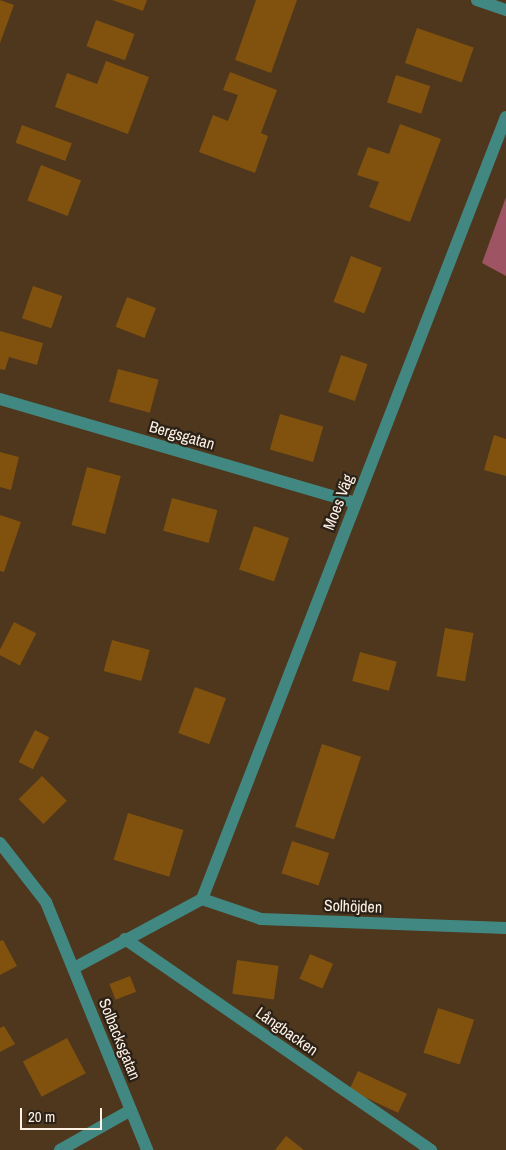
<!DOCTYPE html>
<html>
<head>
<meta charset="utf-8">
<style>
  body { margin:0 }
  #map { position:relative; width:506px; height:1150px; overflow:hidden; background:#4e371d; font-family:"Archivo Narrow",sans-serif }
  div>[style] { position:absolute }
  [style*='--x'] { left:calc(var(--x)*1px); top:calc(var(--y)*1px); width:calc(var(--w)*1px); rotate:calc(var(--a)*1deg) }
  .forest>* { inset:0; background:#9e5462 }
  .building>* { inset:0; background:#81510e; transform-origin:0 0 }
  .minor>* { height:12px; margin:-6px; padding:0 6px; transform-origin:6px; border-radius:6px; background:#428882 }
  span { translate:-50% -50%; white-space:nowrap; text-align:center; line-height:1.15; -webkit-text-stroke:4.5px #2c2116; paint-order:stroke }
  .street-label { font-size:16px; color:#fdf1e5 }
  .scale { position:absolute; left:20px; top:1108px; width:82px; height:22px; box-sizing:border-box; border:2px solid #fdf1e5; border-top:0; padding-left:6px; font-size:15px; line-height:18px; white-space:nowrap; color:#fdf1e5; -webkit-text-stroke:4px #2c2116; paint-order:stroke }
</style>
</head>
<body>
<div id="map">
  <div class="forest">
    <div style="clip-path:polygon(506px 197px,506px 276px,482px 263px)"></div>
  </div>
  <div class="building">
    <div style="clip-path:polygon(0 0,14px 5px,0 43px)"></div>
    <div style="clip-path:polygon(112px 0,147px 0,143px 11px)"></div>
    <div style="clip-path:polygon(256px 0,297px 0,271px 73px,235px 60px)"></div>
    <div style="left:96px;top:20px;width:41px;height:28px;rotate:20deg"></div>
    <div style="left:417px;top:28px;width:60px;height:37px;rotate:19deg"></div>
    <div style="clip-path:polygon(106px 61px,149px 77px,128px 134px,55px 107px,67px 73px,97px 84px)"></div>
    <div style="clip-path:polygon(230px 72px,277px 90px,261px 133px,268px 136px,255px 173px,199px 152px,213px 115px,228px 121px,238px 95px,223px 90px)"></div>
    <div style="left:396px;top:75px;width:36px;height:29px;rotate:18deg"></div>
    <div style="clip-path:polygon(400px 124px,441px 139px,410px 222px,369px 207px,379px 182px,357px 175px,368px 147px,389px 154px)"></div>
    <div style="left:22px;top:125px;width:53px;height:19px;rotate:20deg"></div>
    <div style="left:41px;top:165px;width:43px;height:38px;rotate:21deg"></div>
    <div style="left:351px;top:256px;width:33px;height:49px;rotate:21deg"></div>
    <div style="left:33px;top:286px;width:31px;height:34px;rotate:19deg"></div>
    <div style="left:127px;top:297px;width:31px;height:32px;rotate:21deg"></div>
    <div style="clip-path:polygon(0 331px,43px 343px,37px 365px,9px 357px,5px 370px,0 369px)"></div>
    <div style="left:341px;top:355px;width:28px;height:39px;rotate:19deg"></div>
    <div style="left:118px;top:369px;width:42px;height:34px;rotate:15deg"></div>
    <div style="left:280px;top:414px;width:45px;height:37px;rotate:16deg"></div>
    <div style="clip-path:polygon(494px 435px,506px 439px,506px 476px,484px 470px)"></div>
    <div style="clip-path:polygon(0 452px,19px 457px,11px 490px,0 487px)"></div>
    <div style="left:87px;top:467px;width:35px;height:60px;rotate:15deg"></div>
    <div style="left:172px;top:498px;width:47px;height:34px;rotate:15deg"></div>
    <div style="clip-path:polygon(0 515px,21px 522px,4px 572px,0 571px)"></div>
    <div style="left:254px;top:526px;width:37px;height:46px;rotate:19deg"></div>
    <div style="left:14px;top:622px;width:25px;height:36px;rotate:27deg"></div>
    <div style="left:445px;top:628px;width:29px;height:49px;rotate:10deg"></div>
    <div style="left:112px;top:640px;width:39px;height:32px;rotate:15deg"></div>
    <div style="left:360px;top:652px;width:38px;height:30px;rotate:15deg"></div>
    <div style="left:195px;top:687px;width:33px;height:49px;rotate:20deg"></div>
    <div style="left:35px;top:730px;width:16px;height:36px;rotate:27deg"></div>
    <div style="left:322px;top:744px;width:41px;height:87px;rotate:18deg"></div>
    <div style="left:42px;top:776px;width:35px;height:33px;rotate:45deg"></div>
    <div style="left:128px;top:813px;width:58px;height:49px;rotate:17deg"></div>
    <div style="left:292px;top:841px;width:39px;height:34px;rotate:18deg"></div>
    <div style="clip-path:polygon(3px 940px,17px 966px,0 975px,0 941px)"></div>
    <div style="left:310px;top:954px;width:25px;height:27px;rotate:23deg"></div>
    <div style="left:237px;top:960px;width:42px;height:34px;rotate:8deg"></div>
    <div style="left:130px;top:976px;width:17px;height:22px;rotate:69deg"></div>
    <div style="left:438px;top:1008px;width:38px;height:47px;rotate:18deg"></div>
    <div style="clip-path:polygon(4px 1026px,15px 1044px,0 1052px,0 1028px)"></div>
    <div style="left:67px;top:1038px;width:40px;height:50px;rotate:62deg"></div>
    <div style="left:358px;top:1071px;width:54px;height:21px;rotate:25deg"></div>
    <div style="clip-path:polygon(286px 1136px,304px 1150px,275px 1150px)"></div>
  </div>
  <div class="minor">
    <div style="--x:477;--y:0;--w:31;--a:19"></div>
    <div style="--x:0;--y:399;--w:370;--a:16.3"></div>
    <div style="--x:0;--y:843;--w:75;--a:52.1"></div>
    <div style="--x:46;--y:902;--w:268;--a:67.8"></div>
    <div style="--x:202;--y:899;--w:839;--a:-68.76"></div>
    <div style="--x:202;--y:899;--w:62;--a:18.7"></div>
    <div style="--x:261;--y:919;--w:245;--a:2.1"></div>
    <div style="--x:125;--y:939;--w:372;--a:34.6"></div>
    <div style="--x:74;--y:968;--w:145;--a:-28.3"></div>
    <div style="--x:60;--y:1150;--w:81;--a:-29.4"></div>
  </div>
  <div class="street-label">
    <span style="left:182px;top:435px;rotate:16deg">Bergsgatan</span>
    <span style="left:338px;top:502px;rotate:-69deg">Moes Väg</span>
    <span style="left:353px;top:906px;rotate:2deg">Solhöjden</span>
    <span style="left:287px;top:1031px;rotate:35deg">Långbacken</span>
    <span style="left:120px;top:1039px;rotate:68deg">Solbacksgatan</span>
  </div>
  <div class="scale">20 m</div>
</div>
</body>
</html>
